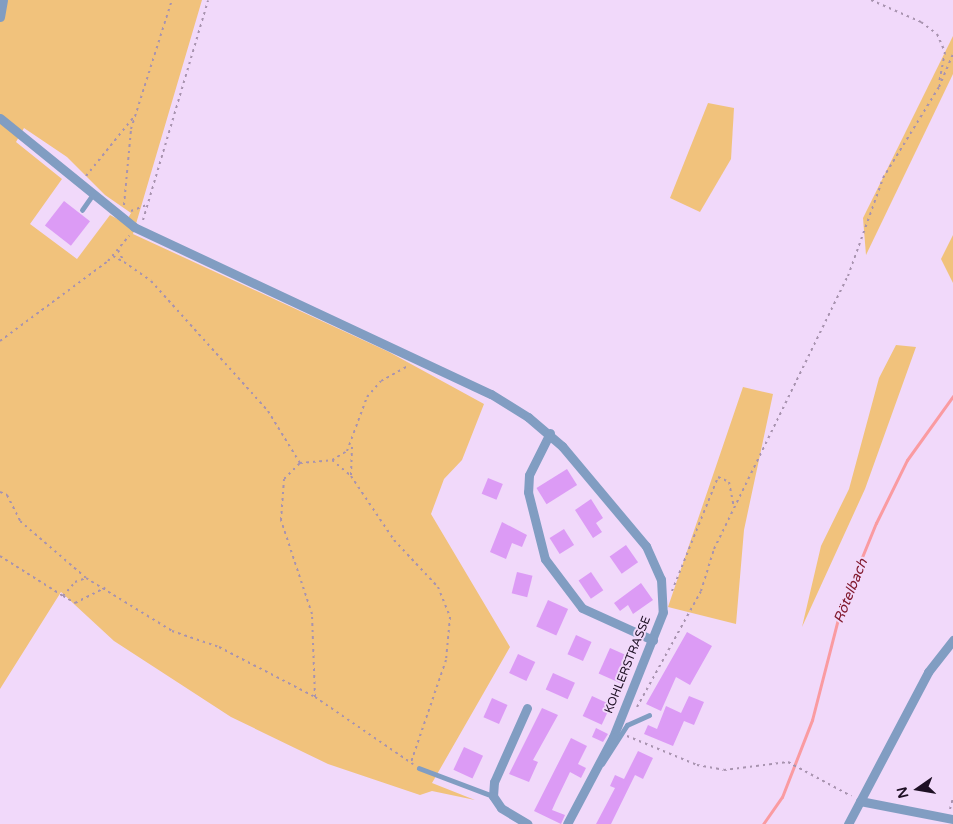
<!DOCTYPE html>
<html>
<head>
<meta charset="utf-8">
<style>
  body { margin:0 }
  #map { position:relative; width:953px; height:824px; overflow:hidden; background:#f1d9fa; font-family:"Varela Round",sans-serif }
  div>[style] { position:absolute }
  [style*='--x'] { left:calc(var(--x)*1px); top:calc(var(--y)*1px); width:calc(var(--w)*1px); rotate:calc(var(--a)*1deg) }
  .green>* { inset:0; background:#f1c27c }
  .stream>* { height:3px; margin:-1.5px; padding:0 1.5px; transform-origin:1.5px; border-radius:1.5px; background:#fa9ba1 }
  .building>* { inset:0; background:#dc9bf5; transform-origin:0 0 }
  .path>* { height:2px; margin-top:-1px; transform-origin:0; background:repeating-linear-gradient(90deg,#a893af 0 2.5px,transparent 0 6.5px) }
  .service>* { height:4.5px; margin:-2.25px; padding:0 2.25px; transform-origin:2.25px; border-radius:2.25px; background:#819dc2 }
  .minor>* { height:9px; margin:-4.5px; padding:0 4.5px; transform-origin:4.5px; border-radius:4.5px; background:#819dc2 }
  span { translate:-50% -50%; white-space:nowrap; text-align:center; line-height:1.15; -webkit-text-stroke:4px #f1d9fa; paint-order:stroke }
  .street-label { font-size:12px; color:#1e1024 }
  .water-label { font-size:14px; color:#81192d; font-style:italic }
  .north { position:absolute; left:893px; top:764px; width:50px; height:50px; -webkit-text-stroke:4px #f1d9fa; paint-order:stroke; rotate:257deg; font-size:14px; font-weight:700; line-height:20px; text-align:center; color:#1e1024 }
  .north::after { content:''; display:block; margin:auto; width:18px; height:22px; background:#1e1024; clip-path:polygon(50% 0,100% 100%,50% 72%,0 100%) }
</style>
</head>
<body>
<div id="map">
  <div class="green">
    <div style="clip-path:polygon(evenodd,0 0,202px 0,133px 234px,389px 352px,484px 404px,462px 460px,444px 479px,431px 514px,510px 647px,432px 783px,475px 800px,432px 791px,420px 795px,328px 764px,231px 717px,114px 641px,61px 592px,0 689px,0 0,24px 128px,67px 157px,105px 195px,131px 213px,125px 223px,110px 215px,77px 259px,30px 224px,62px 179px,16px 142px,24px 128px)"></div>
    <div style="clip-path:polygon(953px 36px,953px 74px,866px 255px,863px 218px)"></div>
    <div style="clip-path:polygon(708px 103px,734px 108px,731px 159px,700px 212px,670px 198px)"></div>
    <div style="clip-path:polygon(953px 235px,953px 283px,941px 259px)"></div>
    <div style="clip-path:polygon(896px 345px,916px 347px,865px 489px,802px 627px,821px 546px,849px 489px,879px 378px)"></div>
    <div style="clip-path:polygon(743px 387px,773px 394px,744px 530px,736px 624px,668px 607px)"></div>
  </div>
  <div class="stream">
    <div style="--x:763;--y:824;--w:33;--a:-55"></div>
    <div style="--x:782;--y:797;--w:83;--a:-68.7"></div>
    <div style="--x:812;--y:720;--w:113;--a:-75.6"></div>
    <div style="--x:840;--y:611;--w:95;--a:-67.8"></div>
    <div style="--x:876;--y:523;--w:70;--a:-63.8"></div>
    <div style="--x:907;--y:460;--w:79;--a:-54.3"></div>
  </div>
  <div class="building">
    <div style="left:64px;top:201px;width:33px;height:31px;rotate:38deg"></div>
    <div style="left:567px;top:469px;width:19px;height:36px;rotate:58deg"></div>
    <div style="left:488px;top:478px;width:16px;height:17px;rotate:22deg"></div>
    <div style="clip-path:polygon(591px 499px,603px 518px,596px 523px,602px 532px,593px 538px,575px 510px)"></div>
    <div style="clip-path:polygon(502px 522px,527px 535px,522px 547px,512px 543px,506px 559px,490px 552px)"></div>
    <div style="left:564px;top:529px;width:19px;height:17px;rotate:58deg"></div>
    <div style="left:626px;top:545px;width:21px;height:20px;rotate:55deg"></div>
    <div style="left:517px;top:572px;width:16px;height:22px;rotate:14deg"></div>
    <div style="left:591px;top:572px;width:22px;height:15px;rotate:56deg"></div>
    <div style="clip-path:polygon(641px 583px,653px 600px,633px 614px,628px 605px,620px 611px,614px 603px)"></div>
    <div style="left:548px;top:600px;width:22px;height:29px;rotate:24deg"></div>
    <div style="clip-path:polygon(687px 632px,712px 646px,690px 685px,676px 677px,661px 711px,646px 704px)"></div>
    <div style="left:576px;top:635px;width:17px;height:21px;rotate:24deg"></div>
    <div style="left:610px;top:648px;width:24px;height:28px;rotate:24deg"></div>
    <div style="left:518px;top:654px;width:19px;height:21px;rotate:25deg"></div>
    <div style="left:553px;top:673px;width:24px;height:18px;rotate:24deg"></div>
    <div style="left:592px;top:696px;width:21px;height:22px;rotate:25deg"></div>
    <div style="clip-path:polygon(689px 696px,704px 702px,694px 725px,684px 721px,673px 746px,644px 734px,648px 725px,657px 729px,666px 706px,681px 713px)"></div>
    <div style="left:492px;top:698px;width:17px;height:21px;rotate:24deg"></div>
    <div style="clip-path:polygon(542px 708px,558px 715px,533px 760px,538px 762px,529px 782px,509px 774px)"></div>
    <div style="clip-path:polygon(596px 728px,608px 734px,603px 742px,592px 737px)"></div>
    <div style="clip-path:polygon(571px 738px,587px 746px,578px 764px,586px 768px,581px 778px,570px 772px,556px 801px,552px 810px,565px 815px,561px 824px,534px 811px)"></div>
    <div style="left:464px;top:747px;width:21px;height:25px;rotate:25deg"></div>
    <div style="clip-path:polygon(638px 751px,653px 758px,643px 779px,635px 775px,611px 824px,596px 824px,615px 788px,610px 786px,615px 775px,624px 779px)"></div>
  </div>
  <div class="path">
    <div style="--x:871;--y:0;--w:55;--a:23.7"></div>
    <div style="--x:921;--y:22;--w:20;--a:37"></div>
    <div style="--x:937;--y:34;--w:20;--a:66"></div>
    <div style="--x:945;--y:52;--w:31;--a:101"></div>
    <div style="--x:86;--y:176;--w:75;--a:-51"></div>
    <div style="--x:124;--y:205;--w:76;--a:-84.7"></div>
    <div style="--x:131;--y:129;--w:135;--a:-72.4"></div>
    <div style="--x:131;--y:211;--w:17;--a:-21"></div>
    <div style="--x:143;--y:220;--w:229;--a:-73.5"></div>
    <div style="--x:118;--y:250;--w:13;--a:63"></div>
    <div style="--x:124;--y:262;--w:33;--a:35"></div>
    <div style="--x:151;--y:281;--w:175;--a:48"></div>
    <div style="--x:268;--y:411;--w:61;--a:58.4"></div>
    <div style="--x:113;--y:256;--w:13;--a:29"></div>
    <div style="--x:0;--y:341;--w:134;--a:-36.5"></div>
    <div style="--x:108;--y:261;--w:33;--a:-50"></div>
    <div style="--x:332;--y:460;--w:25;--a:40"></div>
    <div style="--x:351;--y:476;--w:77;--a:56.1"></div>
    <div style="--x:394;--y:540;--w:64;--a:46.9"></div>
    <div style="--x:438;--y:587;--w:32;--a:68"></div>
    <div style="--x:450;--y:617;--w:43;--a:95.3"></div>
    <div style="--x:446;--y:660;--w:108;--a:108.9"></div>
    <div style="--x:351;--y:475;--w:32;--a:-88"></div>
    <div style="--x:0;--y:492;--w:8;--a:23"></div>
    <div style="--x:7;--y:495;--w:29;--a:63"></div>
    <div style="--x:20;--y:521;--w:87;--a:40.8"></div>
    <div style="--x:0;--y:556;--w:75;--a:32.4"></div>
    <div style="--x:63;--y:596;--w:18;--a:-49"></div>
    <div style="--x:75;--y:582;--w:12;--a:-20"></div>
    <div style="--x:86;--y:578;--w:101;--a:31.6"></div>
    <div style="--x:172;--y:631;--w:50;--a:18.8"></div>
    <div style="--x:219;--y:647;--w:108;--a:27.5"></div>
    <div style="--x:315;--y:697;--w:119;--a:34.4"></div>
    <div style="--x:672;--y:591;--w:123;--a:-68"></div>
    <div style="--x:718;--y:477;--w:12;--a:24"></div>
    <div style="--x:729;--y:482;--w:25;--a:79"></div>
    <div style="--x:63;--y:596;--w:14;--a:30"></div>
    <div style="--x:75;--y:603;--w:34;--a:-27"></div>
    <div style="--x:315;--y:697;--w:83;--a:-92.1"></div>
    <div style="--x:312;--y:614;--w:99;--a:-108.3"></div>
    <div style="--x:281;--y:520;--w:41;--a:-85.8"></div>
    <div style="--x:284;--y:479;--w:23;--a:-45"></div>
    <div style="--x:300;--y:463;--w:32;--a:-5"></div>
    <div style="--x:332;--y:460;--w:17;--a:-31"></div>
    <div style="--x:347;--y:451;--w:58;--a:-69.7"></div>
    <div style="--x:367;--y:397;--w:21;--a:-49"></div>
    <div style="--x:381;--y:381;--w:31;--a:-29"></div>
    <div style="--x:637;--y:707;--w:132;--a:-61.1"></div>
    <div style="--x:701;--y:591;--w:44;--a:-72.8"></div>
    <div style="--x:714;--y:549;--w:304;--a:-63.9"></div>
    <div style="--x:848;--y:276;--w:104;--a:-70.3"></div>
    <div style="--x:883;--y:178;--w:107;--a:-58.4"></div>
    <div style="--x:939;--y:87;--w:36;--a:-67"></div>
    <div style="--x:627;--y:736;--w:76;--a:22.5"></div>
    <div style="--x:697;--y:765;--w:27;--a:10"></div>
    <div style="--x:724;--y:770;--w:64;--a:-7.1"></div>
    <div style="--x:788;--y:762;--w:72;--a:28.4"></div>
    <div style="--x:950;--y:809;--w:11;--a:-75"></div>
  </div>
  <div class="service">
    <div style="--x:82;--y:210;--w:19;--a:-55"></div>
    <div style="--x:602;--y:764;--w:46;--a:-57.3"></div>
    <div style="--x:627;--y:725;--w:24;--a:-24"></div>
    <div style="--x:419;--y:768;--w:79;--a:20.7"></div>
  </div>
  <div class="minor">
    <div style="--x:0;--y:17;--w:17;--a:-80"></div>
    <div style="--x:0;--y:118;--w:173;--a:39.1"></div>
    <div style="--x:134;--y:227;--w:394;--a:25.1"></div>
    <div style="--x:491;--y:394;--w:44;--a:31.9"></div>
    <div style="--x:528;--y:417;--w:45;--a:40.5"></div>
    <div style="--x:562;--y:446;--w:131;--a:50"></div>
    <div style="--x:646;--y:546;--w:36;--a:66"></div>
    <div style="--x:661;--y:579;--w:33;--a:87"></div>
    <div style="--x:663;--y:612;--w:135;--a:111.8"></div>
    <div style="--x:613;--y:737;--w:98;--a:117.9"></div>
    <div style="--x:550;--y:433;--w:47;--a:116.6"></div>
    <div style="--x:529;--y:475;--w:17;--a:93"></div>
    <div style="--x:528;--y:492;--w:69;--a:75.8"></div>
    <div style="--x:545;--y:559;--w:61;--a:52.9"></div>
    <div style="--x:582;--y:608;--w:78;--a:24.3"></div>
    <div style="--x:527;--y:708;--w:81;--a:114"></div>
    <div style="--x:494;--y:782;--w:14;--a:94"></div>
    <div style="--x:493;--y:796;--w:14;--a:56"></div>
    <div style="--x:501;--y:808;--w:31;--a:31"></div>
    <div style="--x:860;--y:801;--w:95;--a:11"></div>
    <div style="--x:848;--y:824;--w:172;--a:-62.2"></div>
    <div style="--x:928;--y:672;--w:41;--a:-52"></div>
  </div>
  <div class="street-label">
    <span style="left:628px;top:665px;rotate:-68deg">KOHLERSTRASSE</span>
  </div>
  <div class="water-label">
    <span style="left:851px;top:591px;rotate:-68deg">Rötelbach</span>
  </div>
  <div class="north">N</div>
</div>
</body>
</html>
